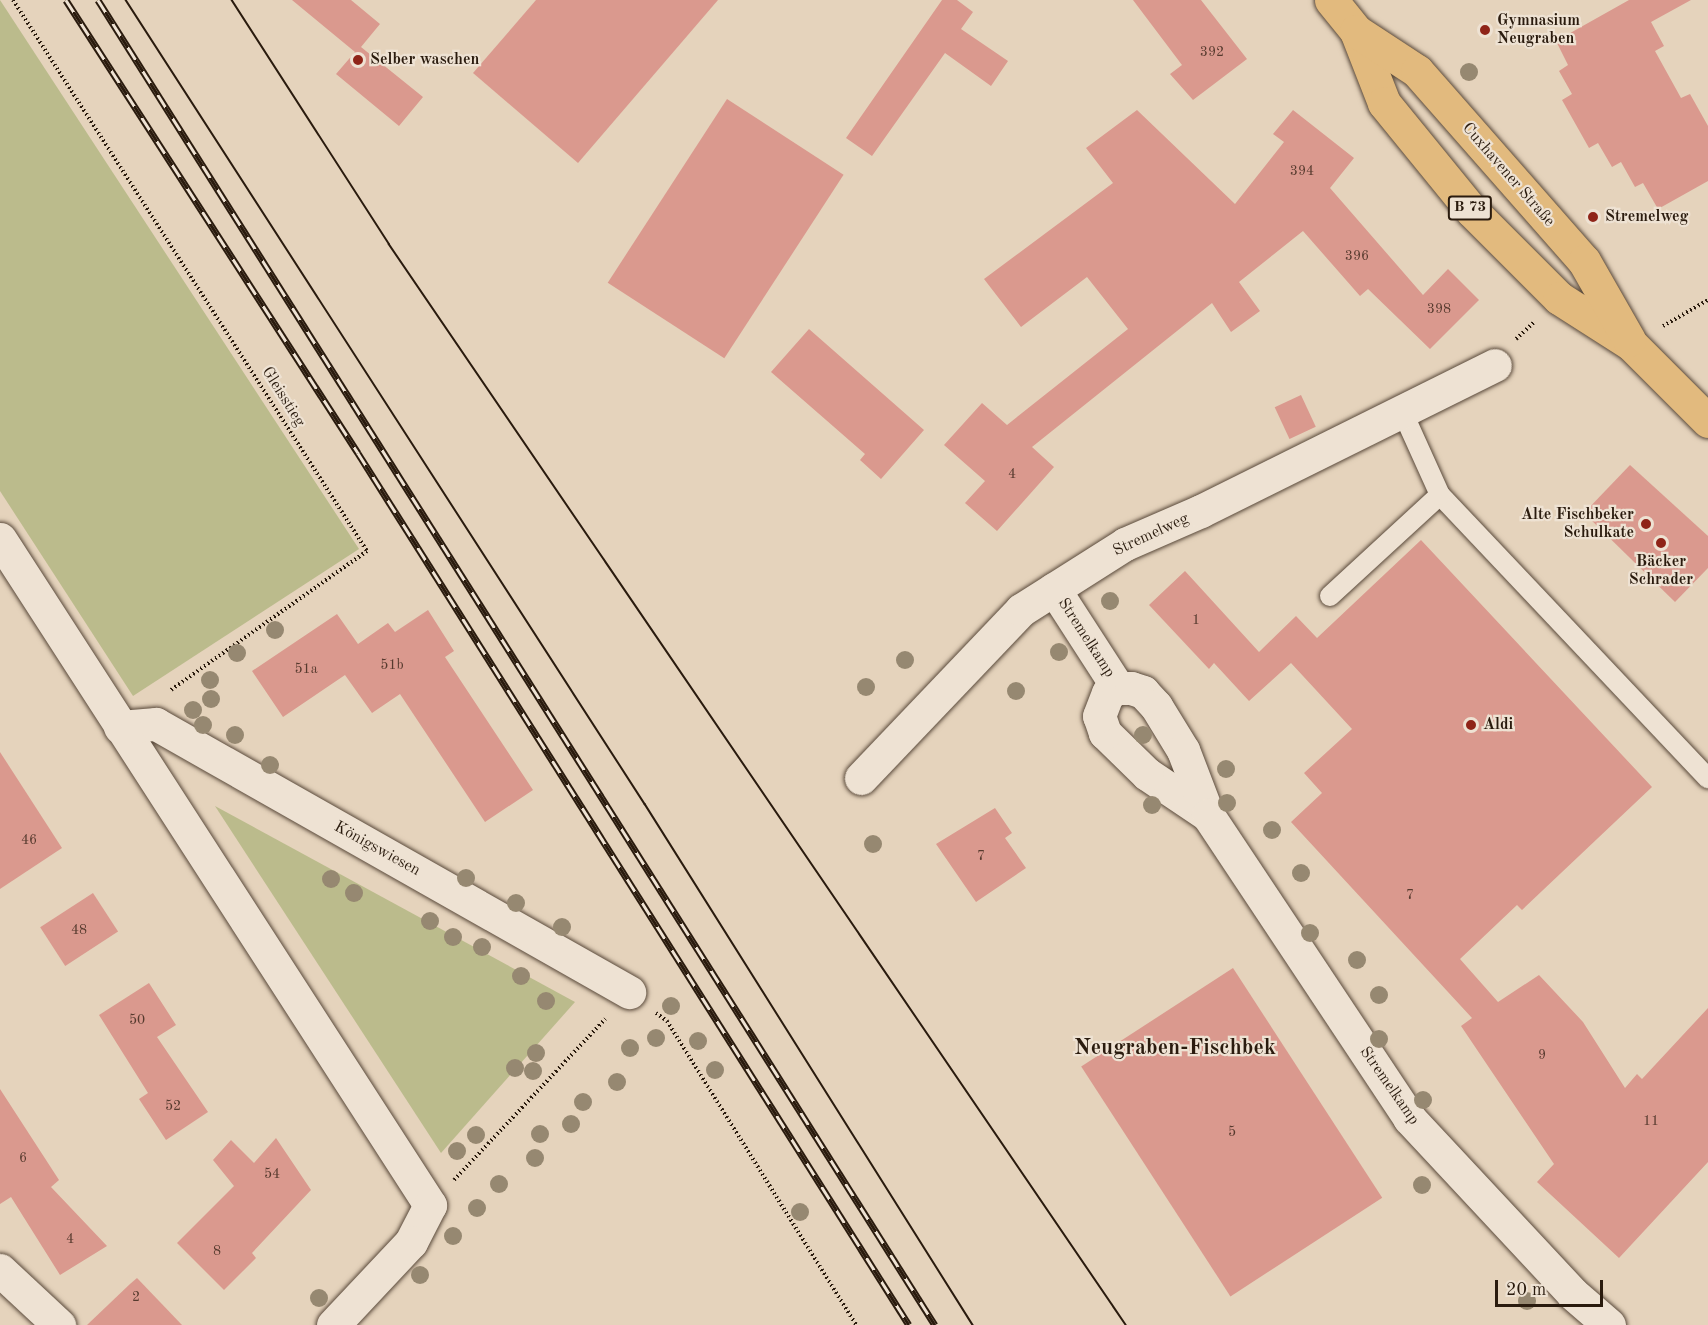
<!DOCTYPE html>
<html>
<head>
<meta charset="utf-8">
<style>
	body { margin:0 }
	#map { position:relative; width:1708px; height:1325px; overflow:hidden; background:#e5d3bc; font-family:"Old Standard TT",serif }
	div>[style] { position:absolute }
	.green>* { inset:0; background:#bbbb8c }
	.building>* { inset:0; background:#da998e; transform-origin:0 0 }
	.path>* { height:4px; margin-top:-2px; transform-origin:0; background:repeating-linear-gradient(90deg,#2a1b0e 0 1.5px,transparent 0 4.5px) }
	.roads { filter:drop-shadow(0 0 2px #59493a) drop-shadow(0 0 2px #59493a) }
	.lane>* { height:20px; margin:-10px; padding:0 10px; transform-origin:10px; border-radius:10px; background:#eee2d3 }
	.street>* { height:33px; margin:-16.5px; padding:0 16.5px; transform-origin:16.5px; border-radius:16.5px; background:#eee2d3 }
	.primary>* { height:33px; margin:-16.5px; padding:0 16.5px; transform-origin:16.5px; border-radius:16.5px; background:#e2ba7e }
	.tram>* { height:1.5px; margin:-0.75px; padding:0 0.75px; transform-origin:0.75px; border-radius:0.75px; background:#2a1b0e }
	.rail>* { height:7px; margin-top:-3.5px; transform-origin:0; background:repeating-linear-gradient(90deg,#eee2d3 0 14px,#2a1b0e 0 28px); box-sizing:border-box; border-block:2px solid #2a1b0e }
	.trees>* { width:18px; height:18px; margin:-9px; border-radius:50%; background:#968871 }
	.dots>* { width:16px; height:16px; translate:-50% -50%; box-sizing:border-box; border:3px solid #eee2d3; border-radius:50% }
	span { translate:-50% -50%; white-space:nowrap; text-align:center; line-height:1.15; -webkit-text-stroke:4.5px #eee2d3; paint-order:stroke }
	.number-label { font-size:14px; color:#563a2e }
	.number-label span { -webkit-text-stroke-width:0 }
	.shield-label span { padding:2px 4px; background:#eee2d3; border:2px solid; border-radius:4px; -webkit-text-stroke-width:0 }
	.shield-label { font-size:15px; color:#2a1b0e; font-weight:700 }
	.poi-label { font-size:16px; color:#2a1b0e; font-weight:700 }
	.left { translate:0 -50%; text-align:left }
	.right { translate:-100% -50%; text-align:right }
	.street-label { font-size:16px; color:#2a1b0e }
	.district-label { font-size:22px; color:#2a1b0e; font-weight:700 }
	.scale { position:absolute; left:1495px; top:1280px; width:108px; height:27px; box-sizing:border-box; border:3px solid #2a1b0e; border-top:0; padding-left:8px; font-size:18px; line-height:21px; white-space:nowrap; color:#2a1b0e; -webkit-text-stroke:4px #eee2d3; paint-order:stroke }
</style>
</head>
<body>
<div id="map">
	<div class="green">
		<div style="clip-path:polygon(0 0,359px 549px,133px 696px,0 491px)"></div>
		<div style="clip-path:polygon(215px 806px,575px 1002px,441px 1153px)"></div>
	</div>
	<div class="building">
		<div style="clip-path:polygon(292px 0,351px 0,380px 24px,361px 47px,423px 97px,399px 126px,336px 74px,355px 52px)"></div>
		<div style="clip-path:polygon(536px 0,718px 0,578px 163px,473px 73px)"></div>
		<div style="clip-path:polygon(942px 0,957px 0,973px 12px,961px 29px,1008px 61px,991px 86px,945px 53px,872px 156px,846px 138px)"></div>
		<div style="clip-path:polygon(1133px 0,1201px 0,1247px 59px,1193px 100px,1170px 74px,1182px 65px)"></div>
		<div style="clip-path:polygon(1629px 0,1691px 0,1651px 22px,1664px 46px,1655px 51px,1681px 98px,1690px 94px,1708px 126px,1708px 181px,1658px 209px,1643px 183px,1635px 187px,1621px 162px,1612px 167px,1598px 143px,1589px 148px,1562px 100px,1572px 94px,1559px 71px,1568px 65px,1556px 41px)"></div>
		<div style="left:727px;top:99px;width:139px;height:219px;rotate:33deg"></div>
		<div style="clip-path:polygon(1137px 110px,1235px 204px,1284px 142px,1273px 134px,1293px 110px,1354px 158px,1330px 188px,1423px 295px,1448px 269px,1479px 300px,1430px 349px,1368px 289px,1360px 296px,1303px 231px,1239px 282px,1260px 311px,1231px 332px,1212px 303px,1032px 447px,1054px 467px,997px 531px,965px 503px,985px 481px,944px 445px,982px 403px,1007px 425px,1128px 329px,1087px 277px,1021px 327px,984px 279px,1113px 183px,1086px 148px)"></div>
		<div style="clip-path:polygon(809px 329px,924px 430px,881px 479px,860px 460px,865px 454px,771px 372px)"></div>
		<div style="left:1301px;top:395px;width:35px;height:29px;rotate:65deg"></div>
		<div style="clip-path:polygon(1630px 465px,1708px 536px,1708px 568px,1675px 602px,1584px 513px)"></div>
		<div style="clip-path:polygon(1421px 540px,1652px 787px,1522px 910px,1517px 905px,1460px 959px,1498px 1002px,1539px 975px,1583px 1022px,1625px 1088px,1637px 1074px,1642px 1079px,1708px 1008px,1708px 1162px,1619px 1258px,1537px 1182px,1554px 1164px,1461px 1026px,1472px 1018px,1291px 822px,1322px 793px,1304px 773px,1352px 729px,1291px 663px,1249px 701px,1214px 663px,1209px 669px,1149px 605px,1185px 571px,1259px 652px,1296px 616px,1317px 638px)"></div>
		<div style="clip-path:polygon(428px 610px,454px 651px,445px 657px,533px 790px,485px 822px,400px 694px,372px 713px,345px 675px,283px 717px,252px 671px,337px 614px,358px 644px,388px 623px,395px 632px)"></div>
		<div style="clip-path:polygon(0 752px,62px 848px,0 889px)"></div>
		<div style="clip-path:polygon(995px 808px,1012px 833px,1005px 838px,1026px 868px,976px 902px,936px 844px)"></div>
		<div style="left:93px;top:893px;width:46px;height:63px;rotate:57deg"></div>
		<div style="left:1233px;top:968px;width:274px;height:181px;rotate:57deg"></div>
		<div style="clip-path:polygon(149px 983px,176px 1025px,157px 1037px,208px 1112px,166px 1140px,139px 1099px,148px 1093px,99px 1015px)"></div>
		<div style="clip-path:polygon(0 1089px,59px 1180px,51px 1187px,107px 1246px,60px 1275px,11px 1197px,0 1204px)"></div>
		<div style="clip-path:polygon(276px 1138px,311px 1190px,252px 1253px,256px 1258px,224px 1290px,177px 1243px,234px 1186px,213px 1160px,231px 1140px,254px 1163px)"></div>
		<div style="clip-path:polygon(137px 1278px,182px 1325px,87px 1325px,130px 1284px)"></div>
	</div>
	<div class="path">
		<div style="left:13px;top:0;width:655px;rotate:57.28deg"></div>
		<div style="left:367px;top:551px;width:242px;rotate:144.7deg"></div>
		<div style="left:1663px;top:326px;width:52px;rotate:-30deg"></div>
		<div style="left:1516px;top:339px;width:26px;rotate:-43deg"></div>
		<div style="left:656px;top:1013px;width:14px;rotate:36deg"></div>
		<div style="left:667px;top:1021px;width:358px;rotate:58.1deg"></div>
		<div style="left:454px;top:1180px;width:221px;rotate:-46.8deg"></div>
	</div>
	<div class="roads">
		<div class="lane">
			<div style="left:1440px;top:495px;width:390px;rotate:46.6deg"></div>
			<div style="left:1330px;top:596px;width:149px;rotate:-42.6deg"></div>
			<div style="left:1440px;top:495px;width:92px;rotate:-114.3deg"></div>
		</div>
		<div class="street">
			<div style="left:0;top:539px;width:793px;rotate:57.15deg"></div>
			<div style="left:430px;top:1205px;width:42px;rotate:117.2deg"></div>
			<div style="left:411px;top:1242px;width:114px;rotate:133.2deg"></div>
			<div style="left:1054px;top:589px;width:118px;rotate:57.1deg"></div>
			<div style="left:120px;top:727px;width:36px;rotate:-5deg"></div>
			<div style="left:156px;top:724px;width:544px;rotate:29.54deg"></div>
			<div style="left:861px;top:778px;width:232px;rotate:-46.4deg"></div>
			<div style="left:1021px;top:610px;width:123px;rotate:-32.4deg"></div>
			<div style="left:1125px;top:544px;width:83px;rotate:-23.5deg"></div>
			<div style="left:1201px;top:511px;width:328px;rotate:-26.4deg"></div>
			<div style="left:1208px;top:815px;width:73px;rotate:-146.1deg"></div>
			<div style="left:1147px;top:774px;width:59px;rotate:-135.7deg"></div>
			<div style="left:1105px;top:733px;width:18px;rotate:-109deg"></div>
			<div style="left:1099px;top:716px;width:25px;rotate:-69deg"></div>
			<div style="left:1108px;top:693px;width:11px;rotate:-27deg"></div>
			<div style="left:1118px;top:688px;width:13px"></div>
			<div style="left:1131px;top:688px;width:13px;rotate:18deg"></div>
			<div style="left:1143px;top:692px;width:19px;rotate:47deg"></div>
			<div style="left:1156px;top:706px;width:52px;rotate:58.5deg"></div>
			<div style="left:1183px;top:750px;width:70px;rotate:69deg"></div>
			<div style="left:1208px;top:815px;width:364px;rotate:56.4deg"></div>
			<div style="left:1409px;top:1118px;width:239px;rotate:47deg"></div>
			<div style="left:1572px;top:1293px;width:49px;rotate:40.9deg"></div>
			<div style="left:0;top:1270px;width:81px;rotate:43deg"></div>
		</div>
		<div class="primary">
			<div style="left:1331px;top:0;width:40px;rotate:51deg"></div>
			<div style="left:1356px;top:31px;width:77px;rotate:68.7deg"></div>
			<div style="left:1384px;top:103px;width:139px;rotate:50.8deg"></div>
			<div style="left:1472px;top:211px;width:123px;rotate:45deg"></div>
			<div style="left:1559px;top:298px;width:85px;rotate:32.6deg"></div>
			<div style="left:1631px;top:344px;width:109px;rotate:45deg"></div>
			<div style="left:1356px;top:31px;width:73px;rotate:33.3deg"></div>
			<div style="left:1417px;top:71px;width:253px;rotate:48.7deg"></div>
			<div style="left:1584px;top:261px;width:91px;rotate:60.3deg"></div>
		</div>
	</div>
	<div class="tram">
		<div style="left:126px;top:0;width:957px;rotate:57.16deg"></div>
		<div style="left:645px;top:804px;width:616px;rotate:57.81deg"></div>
		<div style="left:232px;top:0;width:290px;rotate:57.2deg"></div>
		<div style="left:389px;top:244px;width:1308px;rotate:55.71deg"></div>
	</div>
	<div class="rail">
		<div style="left:66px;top:0;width:539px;rotate:57.19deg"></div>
		<div style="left:358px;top:453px;width:1031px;rotate:57.71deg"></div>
		<div style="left:98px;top:0;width:1567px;rotate:57.72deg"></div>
	</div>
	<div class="trees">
		<div style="left:1469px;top:72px"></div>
		<div style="left:1110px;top:601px"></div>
		<div style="left:275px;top:630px"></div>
		<div style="left:1059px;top:652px"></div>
		<div style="left:237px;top:653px"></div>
		<div style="left:905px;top:660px"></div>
		<div style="left:210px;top:680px"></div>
		<div style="left:866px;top:687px"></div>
		<div style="left:1016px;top:691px"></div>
		<div style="left:211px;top:699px"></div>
		<div style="left:193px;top:710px"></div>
		<div style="left:203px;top:725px"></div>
		<div style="left:235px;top:735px"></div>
		<div style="left:1143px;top:735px"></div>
		<div style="left:270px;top:765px"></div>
		<div style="left:1226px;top:769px"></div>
		<div style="left:1227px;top:803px"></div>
		<div style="left:1152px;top:805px"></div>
		<div style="left:1272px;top:830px"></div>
		<div style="left:873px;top:844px"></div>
		<div style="left:1301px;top:873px"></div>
		<div style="left:466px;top:878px"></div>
		<div style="left:331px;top:879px"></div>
		<div style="left:354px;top:893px"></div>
		<div style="left:516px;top:903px"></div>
		<div style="left:430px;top:921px"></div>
		<div style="left:562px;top:927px"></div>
		<div style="left:1310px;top:933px"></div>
		<div style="left:453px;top:937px"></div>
		<div style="left:482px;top:947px"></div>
		<div style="left:1357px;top:960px"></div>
		<div style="left:521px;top:976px"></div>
		<div style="left:1379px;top:995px"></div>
		<div style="left:546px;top:1001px"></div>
		<div style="left:671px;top:1006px"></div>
		<div style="left:656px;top:1038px"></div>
		<div style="left:1379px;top:1039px"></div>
		<div style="left:698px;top:1041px"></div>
		<div style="left:630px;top:1048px"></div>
		<div style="left:536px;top:1053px"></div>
		<div style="left:515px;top:1068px"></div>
		<div style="left:715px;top:1070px"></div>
		<div style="left:533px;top:1071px"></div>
		<div style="left:617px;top:1082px"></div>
		<div style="left:1423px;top:1100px"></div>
		<div style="left:583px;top:1102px"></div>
		<div style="left:571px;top:1124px"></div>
		<div style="left:540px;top:1134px"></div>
		<div style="left:476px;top:1135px"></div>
		<div style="left:457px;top:1151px"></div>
		<div style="left:535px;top:1158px"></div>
		<div style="left:499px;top:1184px"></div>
		<div style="left:1422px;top:1185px"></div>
		<div style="left:477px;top:1208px"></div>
		<div style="left:800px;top:1212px"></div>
		<div style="left:453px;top:1236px"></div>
		<div style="left:420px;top:1275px"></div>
		<div style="left:319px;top:1298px"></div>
		<div style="left:1527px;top:1301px"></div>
	</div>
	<div class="dots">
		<div style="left:1485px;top:30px;background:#8f2418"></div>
		<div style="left:358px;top:60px;background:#8f2418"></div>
		<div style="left:1593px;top:217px;background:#8f2418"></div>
		<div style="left:1646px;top:524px;background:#8f2418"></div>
		<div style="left:1661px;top:543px;background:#8f2418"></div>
		<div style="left:1471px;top:725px;background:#8f2418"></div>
	</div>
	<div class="number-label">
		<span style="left:1212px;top:52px">392</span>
		<span style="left:1302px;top:171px">394</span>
		<span style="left:1357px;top:256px">396</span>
		<span style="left:1439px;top:309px">398</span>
		<span style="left:1012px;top:474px">4</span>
		<span style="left:1196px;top:620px">1</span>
		<span style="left:392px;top:665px">51b</span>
		<span style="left:306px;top:669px">51a</span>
		<span style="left:29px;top:840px">46</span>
		<span style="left:981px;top:856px">7</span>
		<span style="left:1410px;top:895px">7</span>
		<span style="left:79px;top:930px">48</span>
		<span style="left:137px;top:1020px">50</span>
		<span style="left:1542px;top:1055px">9</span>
		<span style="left:173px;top:1106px">52</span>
		<span style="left:1651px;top:1121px">11</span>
		<span style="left:1232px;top:1132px">5</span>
		<span style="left:23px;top:1158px">6</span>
		<span style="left:272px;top:1174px">54</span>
		<span style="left:70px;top:1239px">4</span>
		<span style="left:217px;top:1251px">8</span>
		<span style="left:136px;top:1297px">2</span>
	</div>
	<div class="shield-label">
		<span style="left:1470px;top:208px">B 73</span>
	</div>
	<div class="poi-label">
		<span class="left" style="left:1497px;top:30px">Gymnasium<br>Neugraben</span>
		<span class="left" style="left:370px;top:60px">Selber waschen</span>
		<span class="left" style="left:1605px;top:217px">Stremelweg</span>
		<span class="right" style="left:1634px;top:524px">Alte Fischbeker<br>Schulkate</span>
		<span style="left:1661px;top:571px">Bäcker<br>Schrader</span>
		<span class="left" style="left:1483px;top:725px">Aldi</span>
	</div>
	<div class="street-label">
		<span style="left:1508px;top:175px;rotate:49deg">Cuxhavener Straße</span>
		<span style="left:283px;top:397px;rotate:58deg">Gleisstieg</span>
		<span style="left:1151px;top:535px;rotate:-25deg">Stremelweg</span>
		<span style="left:1086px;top:638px;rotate:57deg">Stremelkamp</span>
		<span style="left:377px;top:849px;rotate:29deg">Königswiesen</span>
		<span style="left:1389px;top:1086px;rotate:55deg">Stremelkamp</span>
	</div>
	<div class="district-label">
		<span style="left:1175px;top:1049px">Neugraben-Fischbek</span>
	</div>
	<div class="scale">20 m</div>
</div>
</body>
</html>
